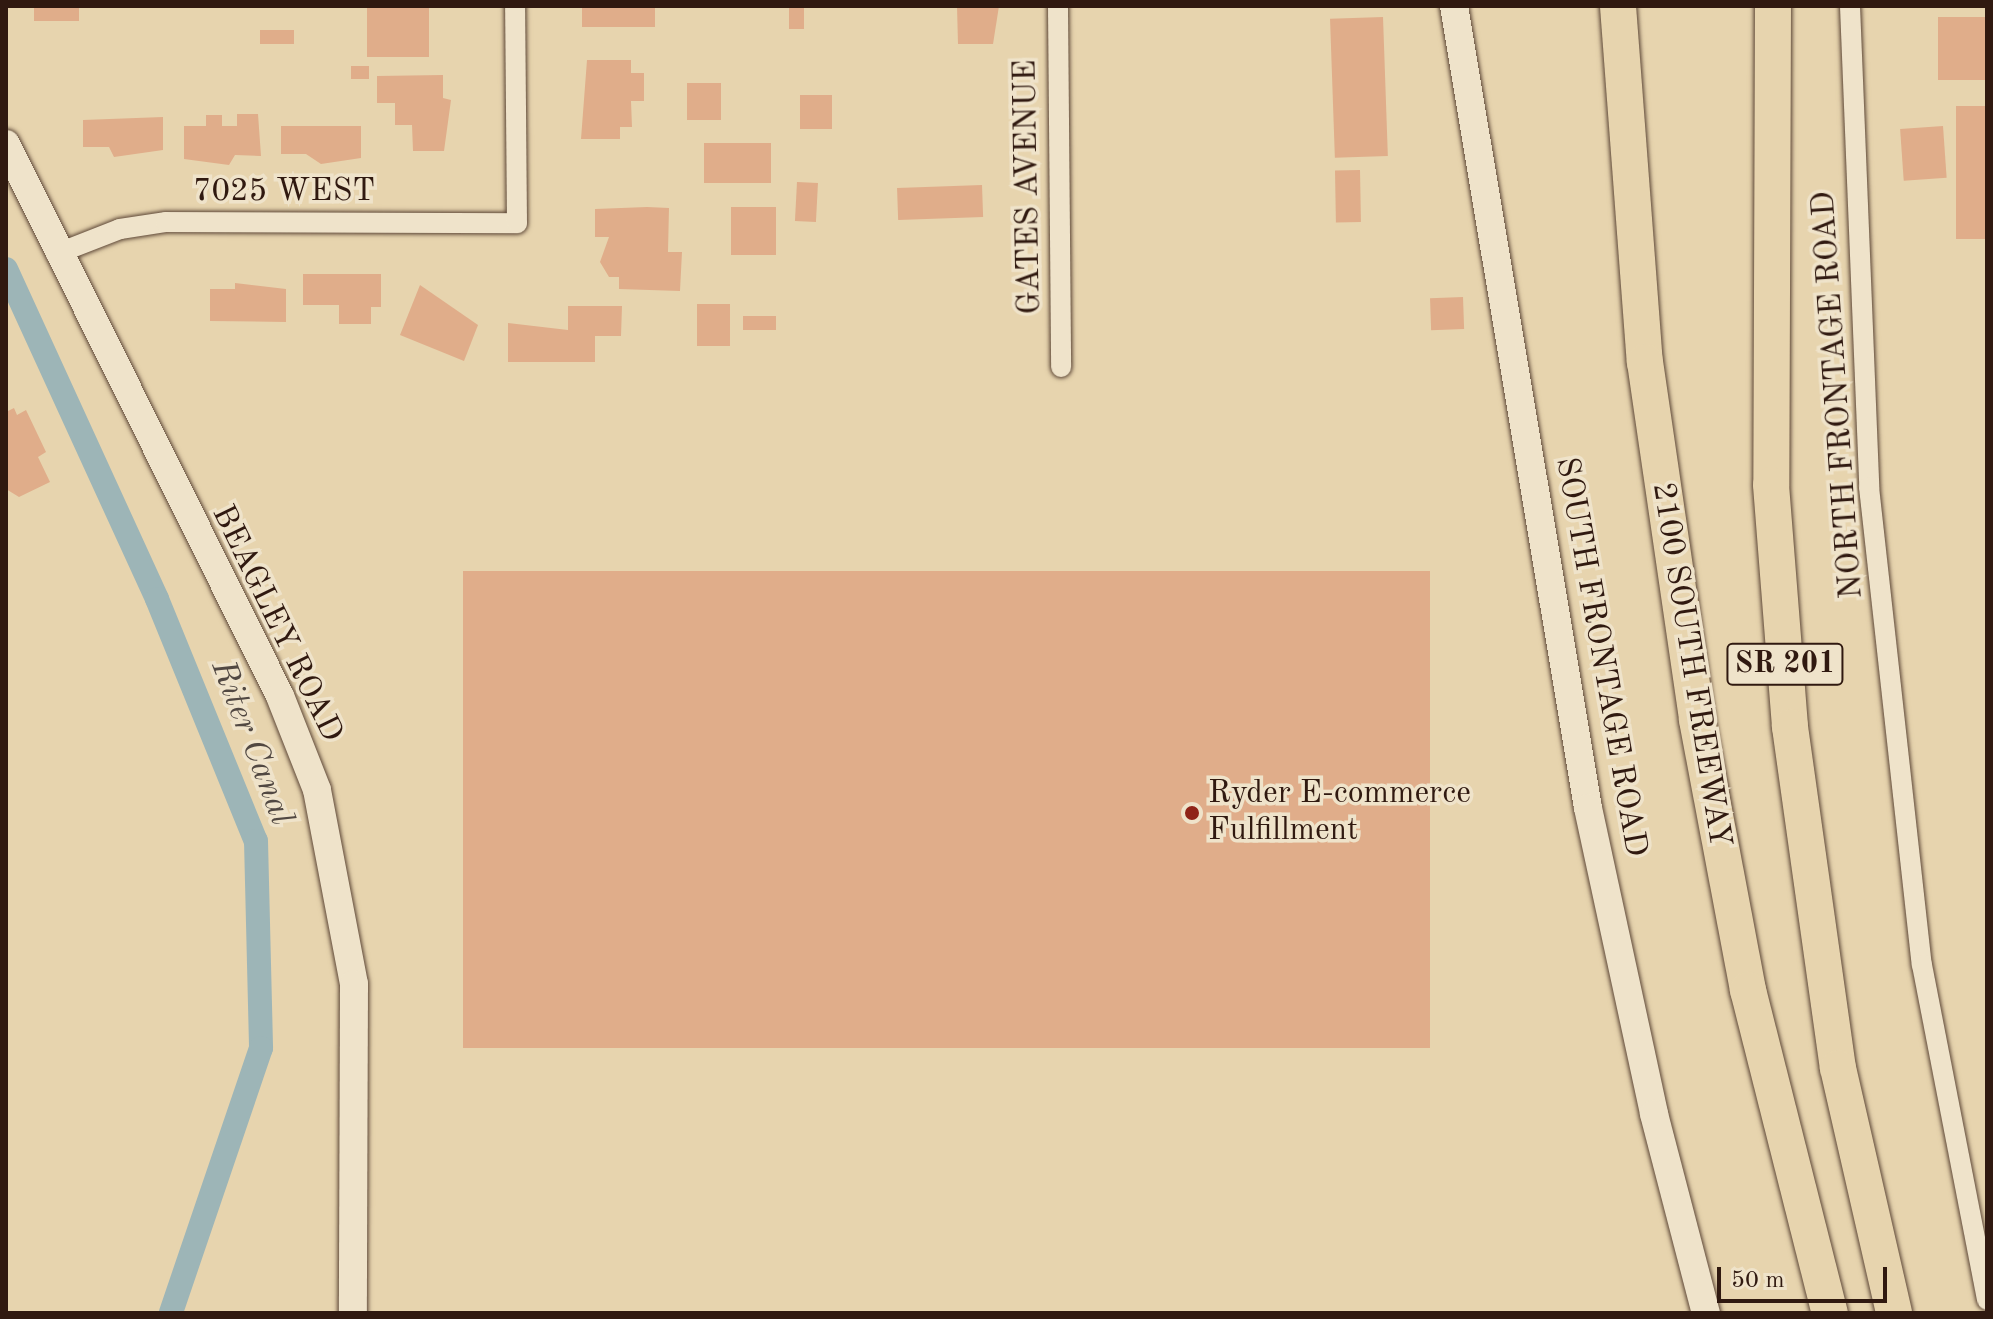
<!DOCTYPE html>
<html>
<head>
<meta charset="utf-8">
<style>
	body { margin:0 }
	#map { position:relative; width:1993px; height:1319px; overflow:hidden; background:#e7d4ae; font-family:"Old Standard TT",serif }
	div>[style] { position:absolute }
	.canal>* { height:24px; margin:-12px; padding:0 12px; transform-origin:12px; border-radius:12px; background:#9db5b7 }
	.building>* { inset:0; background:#e0ad8a; transform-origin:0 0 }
	.roads { filter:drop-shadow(0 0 2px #5e4838) drop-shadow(0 0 2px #5e4838) }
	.street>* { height:20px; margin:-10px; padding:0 10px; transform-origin:10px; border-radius:10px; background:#efe3ca }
	.secondary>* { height:28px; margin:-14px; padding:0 14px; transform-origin:14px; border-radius:14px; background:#efe3ca }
	.highway>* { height:36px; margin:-18px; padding:0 18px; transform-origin:18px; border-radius:18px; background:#e7d4ae }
	.dots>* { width:22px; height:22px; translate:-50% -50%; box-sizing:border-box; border:4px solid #efe3ca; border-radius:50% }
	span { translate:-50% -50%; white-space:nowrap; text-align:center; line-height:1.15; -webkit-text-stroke:7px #efe3ca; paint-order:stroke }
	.shield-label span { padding:2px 6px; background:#efe3ca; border:2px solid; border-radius:6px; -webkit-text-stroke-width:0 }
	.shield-label { font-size:30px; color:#301910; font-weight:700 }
	.street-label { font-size:32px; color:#301910 }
	.poi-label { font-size:32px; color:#301910 }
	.left { translate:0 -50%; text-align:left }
	.water-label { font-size:34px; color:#514842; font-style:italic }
	.frame { position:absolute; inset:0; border:8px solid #301910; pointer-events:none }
	.scale { position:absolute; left:1717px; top:1267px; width:170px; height:36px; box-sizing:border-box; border:4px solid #301910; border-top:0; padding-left:10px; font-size:24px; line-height:28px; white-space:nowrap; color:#301910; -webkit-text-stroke:6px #efe3ca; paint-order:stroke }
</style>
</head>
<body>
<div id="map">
	<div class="canal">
		<div style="left:6px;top:269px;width:363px;rotate:65.4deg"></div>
		<div style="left:157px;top:599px;width:261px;rotate:67.8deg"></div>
		<div style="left:256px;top:841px;width:207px;rotate:88.6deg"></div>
		<div style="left:261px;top:1048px;width:280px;rotate:108.8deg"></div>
	</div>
	<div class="building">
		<div style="left:34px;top:6px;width:45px;height:15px"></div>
		<div style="left:367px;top:6px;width:62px;height:51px"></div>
		<div style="left:582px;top:6px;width:73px;height:21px"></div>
		<div style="left:789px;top:6px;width:15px;height:23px"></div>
		<div style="clip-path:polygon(957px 6px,999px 6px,993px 44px,958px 44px)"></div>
		<div style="left:1383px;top:17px;width:139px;height:53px;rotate:88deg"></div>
		<div style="left:1938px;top:17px;width:49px;height:63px"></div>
		<div style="left:260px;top:30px;width:34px;height:14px"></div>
		<div style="clip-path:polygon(587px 60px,631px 60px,631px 73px,644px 73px,644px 101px,631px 101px,632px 127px,620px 127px,620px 139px,581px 139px)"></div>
		<div style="left:351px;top:66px;width:18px;height:13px"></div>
		<div style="clip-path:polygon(443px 75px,443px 98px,451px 100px,444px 151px,413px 151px,412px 125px,395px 125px,395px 103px,377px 103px,377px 76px)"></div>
		<div style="left:687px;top:83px;width:34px;height:37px"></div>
		<div style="left:800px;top:95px;width:32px;height:34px"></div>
		<div style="left:1956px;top:106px;width:31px;height:133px"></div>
		<div style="clip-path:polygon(237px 114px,258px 114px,261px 156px,235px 155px,229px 165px,184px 159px,184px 126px,206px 126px,206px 115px,222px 115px,222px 126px,237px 126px)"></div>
		<div style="clip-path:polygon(163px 117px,163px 150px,114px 157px,109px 147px,83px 147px,83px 120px)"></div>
		<div style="clip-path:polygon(281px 126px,361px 126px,361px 158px,321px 164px,306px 154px,281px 154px)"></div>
		<div style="left:1943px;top:126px;width:52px;height:43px;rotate:86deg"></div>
		<div style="left:704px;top:143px;width:67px;height:40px"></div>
		<div style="left:1360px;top:170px;width:52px;height:25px;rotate:89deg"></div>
		<div style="left:797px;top:182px;width:21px;height:39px;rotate:3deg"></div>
		<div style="left:982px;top:185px;width:32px;height:85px;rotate:88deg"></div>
		<div style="clip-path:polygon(647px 207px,669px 208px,668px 252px,682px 252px,680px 291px,619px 289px,619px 277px,609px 277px,600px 262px,609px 237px,595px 237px,595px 209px)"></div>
		<div style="left:731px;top:207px;width:45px;height:48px"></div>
		<div style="clip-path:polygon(303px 274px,381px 274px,381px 307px,371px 307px,371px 324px,339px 324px,339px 305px,303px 305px)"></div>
		<div style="clip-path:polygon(235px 283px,286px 289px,286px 322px,210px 321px,210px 289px,235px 289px)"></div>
		<div style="clip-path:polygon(420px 285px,478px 325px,464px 361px,400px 335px)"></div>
		<div style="left:1463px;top:297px;width:32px;height:33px;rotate:88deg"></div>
		<div style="left:697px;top:304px;width:33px;height:42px"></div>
		<div style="clip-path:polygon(568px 306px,622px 306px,621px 336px,595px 336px,595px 362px,508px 362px,508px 323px,568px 330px)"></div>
		<div style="left:776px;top:316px;width:14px;height:33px;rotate:90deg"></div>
		<div style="clip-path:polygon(14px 408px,17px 415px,26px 410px,46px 452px,38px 457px,50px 482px,19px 497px,6px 489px,6px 412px)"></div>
		<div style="left:463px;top:571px;width:967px;height:477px"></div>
	</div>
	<div class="roads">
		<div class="street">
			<div style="left:1058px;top:6px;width:361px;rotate:89.5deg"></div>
			<div style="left:1850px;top:6px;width:481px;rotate:87.7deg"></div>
			<div style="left:1869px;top:487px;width:481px;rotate:83.7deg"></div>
			<div style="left:1922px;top:965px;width:341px;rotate:79deg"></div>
			<div style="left:56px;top:254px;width:69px;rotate:-21.3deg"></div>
			<div style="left:120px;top:229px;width:47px;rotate:-8.7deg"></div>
			<div style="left:166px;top:222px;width:351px;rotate:0.2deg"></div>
			<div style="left:517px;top:223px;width:217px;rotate:-90.5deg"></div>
		</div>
		<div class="secondary">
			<div style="left:1454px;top:6px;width:813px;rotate:80.51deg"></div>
			<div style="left:1588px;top:808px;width:313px;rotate:77.8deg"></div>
			<div style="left:1654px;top:1114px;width:206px;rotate:75.4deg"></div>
			<div style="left:6px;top:144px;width:616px;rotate:63.6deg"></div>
			<div style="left:280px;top:696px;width:101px;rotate:68.5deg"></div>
			<div style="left:317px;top:790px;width:197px;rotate:79.2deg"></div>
			<div style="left:354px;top:984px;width:329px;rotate:90.2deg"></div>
		</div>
		<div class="highway">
			<div style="left:1618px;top:6px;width:357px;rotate:85.7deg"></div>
			<div style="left:1645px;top:362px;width:362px;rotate:81.7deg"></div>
			<div style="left:1697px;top:720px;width:275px;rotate:79.3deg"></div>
			<div style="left:1748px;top:990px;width:333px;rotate:75.8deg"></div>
			<div style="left:1773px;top:6px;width:479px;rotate:90.2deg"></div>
			<div style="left:1771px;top:485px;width:243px;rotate:85.5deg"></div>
			<div style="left:1790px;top:727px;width:344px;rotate:82deg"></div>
			<div style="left:1838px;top:1068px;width:251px;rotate:77.1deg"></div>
		</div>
	</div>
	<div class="dots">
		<div style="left:1192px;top:813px;background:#8f2418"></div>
	</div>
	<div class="shield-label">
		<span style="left:1785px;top:664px">SR 201</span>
	</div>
	<div class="street-label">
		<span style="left:1029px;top:187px;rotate:-91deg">GATES AVENUE</span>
		<span style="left:284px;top:192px">7025 WEST</span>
		<span style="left:1839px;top:395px;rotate:-94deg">NORTH FRONTAGE ROAD</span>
		<span style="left:276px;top:624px;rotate:64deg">BEAGLEY ROAD</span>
		<span style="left:1600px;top:657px;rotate:80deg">SOUTH FRONTAGE ROAD</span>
		<span style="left:1690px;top:665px;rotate:81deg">2100 SOUTH FREEWAY</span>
	</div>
	<div class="poi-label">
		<span class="left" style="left:1208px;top:813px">Ryder E-commerce<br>Fulfillment</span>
	</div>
	<div class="water-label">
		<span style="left:251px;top:743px;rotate:69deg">Riter Canal</span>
	</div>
	<div class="frame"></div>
	<div class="scale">50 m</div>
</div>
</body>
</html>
